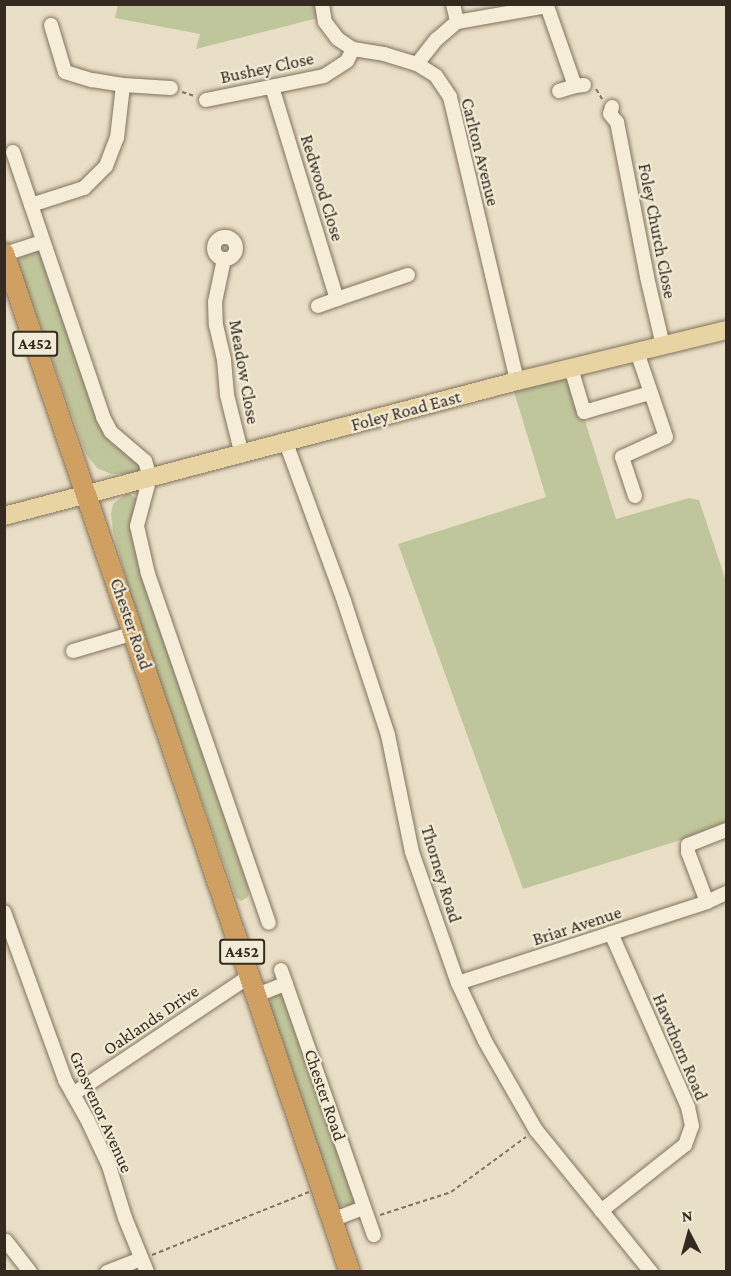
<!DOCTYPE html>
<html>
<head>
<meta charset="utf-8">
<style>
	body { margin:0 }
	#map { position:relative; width:731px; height:1276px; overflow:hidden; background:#e9dfc6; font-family:"Crimson Pro",serif }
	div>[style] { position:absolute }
	.green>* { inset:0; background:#c0c69b }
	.path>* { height:2px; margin-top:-1px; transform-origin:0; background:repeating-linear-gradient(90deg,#82725e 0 4.5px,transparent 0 7.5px) }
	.roads { filter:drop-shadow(0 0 2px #82725e) drop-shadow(0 0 2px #82725e) }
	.minor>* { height:14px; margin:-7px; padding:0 7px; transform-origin:7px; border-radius:7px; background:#f5edd8 }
	.minor>.ring { margin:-7px; padding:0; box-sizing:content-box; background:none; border:14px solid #f5edd8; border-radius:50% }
	.major>* { height:18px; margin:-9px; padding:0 9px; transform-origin:9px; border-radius:9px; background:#e8d4a2 }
	.highway>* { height:20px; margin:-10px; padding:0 10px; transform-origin:10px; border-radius:10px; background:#cfa061 }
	span { translate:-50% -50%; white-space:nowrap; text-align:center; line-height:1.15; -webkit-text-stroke:4.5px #f1ead5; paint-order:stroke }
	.shield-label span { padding:2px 4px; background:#f1ead5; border:2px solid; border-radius:4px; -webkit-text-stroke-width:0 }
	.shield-label { font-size:16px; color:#342a20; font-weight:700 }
	.street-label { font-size:18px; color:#342a20 }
	.frame { position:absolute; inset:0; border:6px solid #342a20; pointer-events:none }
	.north { position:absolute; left:659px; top:1204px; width:60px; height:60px; -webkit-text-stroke:4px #f1ead5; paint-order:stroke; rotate:354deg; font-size:16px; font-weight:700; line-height:24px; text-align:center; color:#342a20 }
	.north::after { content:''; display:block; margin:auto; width:21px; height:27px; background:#342a20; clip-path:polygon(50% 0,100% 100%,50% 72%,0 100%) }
</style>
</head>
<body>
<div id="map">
	<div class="green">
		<div style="clip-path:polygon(118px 4px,319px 5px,322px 17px,196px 49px,200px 34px,115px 18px)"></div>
		<div style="clip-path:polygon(39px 250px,110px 442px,141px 462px,142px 469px,130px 474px,111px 474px,97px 468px,86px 454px,18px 263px,22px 255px)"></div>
		<div style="clip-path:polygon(569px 370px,616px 519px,689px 498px,699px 500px,726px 581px,726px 826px,523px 889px,398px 544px,546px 497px,512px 385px)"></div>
		<div style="clip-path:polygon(128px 493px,137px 499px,131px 529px,249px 890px,248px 897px,241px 901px,236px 897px,133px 605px,113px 531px,111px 514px,113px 504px)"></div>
		<div style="clip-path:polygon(284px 994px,354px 1194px,354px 1205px,339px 1206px,269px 1006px,273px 995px)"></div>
	</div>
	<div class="path">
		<div style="left:596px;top:89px;width:12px;rotate:59deg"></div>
		<div style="left:182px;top:92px;width:13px;rotate:18deg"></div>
		<div style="left:380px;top:1215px;width:75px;rotate:-17.9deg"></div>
		<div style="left:451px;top:1192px;width:93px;rotate:-36.3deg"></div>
		<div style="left:152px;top:1255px;width:169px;rotate:-21.9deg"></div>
	</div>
	<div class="roads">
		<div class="minor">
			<div style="left:322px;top:4px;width:18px;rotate:81deg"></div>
			<div style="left:325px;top:22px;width:21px;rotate:53deg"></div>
			<div style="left:338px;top:39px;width:18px;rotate:34deg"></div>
			<div style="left:353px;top:49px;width:31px;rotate:9deg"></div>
			<div style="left:384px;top:54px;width:34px;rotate:17deg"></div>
			<div style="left:417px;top:64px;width:22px;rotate:32deg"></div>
			<div style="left:436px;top:76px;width:25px;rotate:56deg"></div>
			<div style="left:450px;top:97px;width:292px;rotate:76.7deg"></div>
			<div style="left:453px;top:4px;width:18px;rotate:77deg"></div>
			<div style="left:51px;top:25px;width:49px;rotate:73.4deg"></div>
			<div style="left:65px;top:72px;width:28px;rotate:17deg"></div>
			<div style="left:92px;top:80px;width:31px;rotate:9deg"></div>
			<div style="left:417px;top:64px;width:31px;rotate:-52deg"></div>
			<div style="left:436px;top:40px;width:28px;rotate:-41deg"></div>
			<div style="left:457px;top:22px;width:91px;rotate:-10.1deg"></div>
			<div style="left:547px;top:6px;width:85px;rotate:70.7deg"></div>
			<div style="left:575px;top:86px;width:9px;rotate:-6deg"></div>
			<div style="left:272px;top:87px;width:222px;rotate:73deg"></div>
			<div style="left:337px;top:299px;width:75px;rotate:-18.7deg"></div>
			<div style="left:559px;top:91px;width:17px;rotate:-17deg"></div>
			<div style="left:206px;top:100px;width:120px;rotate:-11.5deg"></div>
			<div style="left:324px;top:76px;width:27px;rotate:-33deg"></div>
			<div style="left:347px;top:61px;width:13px;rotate:-63deg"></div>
			<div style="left:612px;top:107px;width:7px;rotate:106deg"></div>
			<div style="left:610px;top:114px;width:11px;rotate:49deg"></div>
			<div style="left:617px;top:122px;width:158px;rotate:79deg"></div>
			<div style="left:647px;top:277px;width:71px;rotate:76.9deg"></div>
			<div style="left:13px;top:152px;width:280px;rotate:71.2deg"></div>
			<div style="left:103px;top:417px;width:17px;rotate:62deg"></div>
			<div style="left:111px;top:432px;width:45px;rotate:40.5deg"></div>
			<div style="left:145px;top:461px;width:17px;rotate:73deg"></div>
			<div style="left:150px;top:477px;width:51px;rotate:104.9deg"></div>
			<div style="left:137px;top:526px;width:49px;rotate:77.1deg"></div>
			<div style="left:148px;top:574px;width:369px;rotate:70.9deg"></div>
			<div style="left:31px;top:205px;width:56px;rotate:-17.8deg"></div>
			<div style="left:84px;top:188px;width:31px;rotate:-45deg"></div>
			<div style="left:106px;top:166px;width:30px;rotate:-69deg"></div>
			<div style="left:117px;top:138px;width:53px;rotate:-83.5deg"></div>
			<div style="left:123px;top:85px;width:48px;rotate:3.6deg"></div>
			<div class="ring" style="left:214px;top:237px;width:8px;height:8px"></div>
			<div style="left:5px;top:254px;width:40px;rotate:-18deg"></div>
			<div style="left:224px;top:259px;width:44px;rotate:101.8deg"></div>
			<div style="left:215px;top:302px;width:23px;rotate:88deg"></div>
			<div style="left:216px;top:325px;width:36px;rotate:77deg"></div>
			<div style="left:224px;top:360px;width:35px;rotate:85deg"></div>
			<div style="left:227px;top:395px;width:62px;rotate:76deg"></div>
			<div style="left:318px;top:306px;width:20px;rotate:-20deg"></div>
			<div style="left:571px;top:368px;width:46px;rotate:73.5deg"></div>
			<div style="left:584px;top:412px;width:69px;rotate:-16.1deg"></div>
			<div style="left:286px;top:443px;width:168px;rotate:69.8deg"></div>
			<div style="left:344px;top:601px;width:141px;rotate:71.8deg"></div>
			<div style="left:388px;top:735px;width:119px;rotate:78.4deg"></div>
			<div style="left:412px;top:852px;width:139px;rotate:70.7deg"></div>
			<div style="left:458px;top:983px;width:64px;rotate:65deg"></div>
			<div style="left:485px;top:1041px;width:103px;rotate:60.2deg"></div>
			<div style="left:536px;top:1130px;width:183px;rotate:51deg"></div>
			<div style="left:635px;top:496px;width:41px;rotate:-108.4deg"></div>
			<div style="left:622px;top:457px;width:48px;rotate:-24.4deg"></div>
			<div style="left:666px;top:437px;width:90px;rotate:-108.8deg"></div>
			<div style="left:73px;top:651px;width:64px;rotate:-16.4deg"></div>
			<div style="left:707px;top:902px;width:53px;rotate:-110.8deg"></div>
			<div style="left:688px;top:852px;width:7px;rotate:-90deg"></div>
			<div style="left:688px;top:845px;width:41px;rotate:-21.5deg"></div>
			<div style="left:4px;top:912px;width:179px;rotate:70deg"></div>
			<div style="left:65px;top:1080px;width:45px;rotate:60.6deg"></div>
			<div style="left:87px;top:1119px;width:52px;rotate:64.9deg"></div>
			<div style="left:109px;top:1166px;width:54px;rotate:72.9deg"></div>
			<div style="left:125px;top:1218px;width:58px;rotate:67.8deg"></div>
			<div style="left:281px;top:970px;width:281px;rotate:70.7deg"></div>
			<div style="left:458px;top:983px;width:262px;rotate:-18deg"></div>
			<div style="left:707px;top:902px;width:21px;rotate:-25deg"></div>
			<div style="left:257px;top:995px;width:31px;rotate:-22deg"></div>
			<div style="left:73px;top:1094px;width:213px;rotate:-33.7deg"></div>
			<div style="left:601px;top:1211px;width:107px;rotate:-38.2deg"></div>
			<div style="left:685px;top:1145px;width:20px;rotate:-70deg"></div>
			<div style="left:692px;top:1126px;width:19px;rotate:-102deg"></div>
			<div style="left:688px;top:1107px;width:190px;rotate:-113.9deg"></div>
			<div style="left:332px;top:1220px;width:34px;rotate:-21deg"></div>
			<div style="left:6px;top:1241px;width:39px;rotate:52deg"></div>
			<div style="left:107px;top:1272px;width:36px;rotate:-21deg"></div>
		</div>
		<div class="major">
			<div style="left:4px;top:516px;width:530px;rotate:-14.74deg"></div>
			<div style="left:517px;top:381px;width:215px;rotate:-13.7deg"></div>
		</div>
		<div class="highway">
			<div style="left:4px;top:253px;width:1076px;rotate:71.25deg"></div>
		</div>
	</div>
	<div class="shield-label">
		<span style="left:35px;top:344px">A452</span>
		<span style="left:242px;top:952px">A452</span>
	</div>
	<div class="street-label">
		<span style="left:267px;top:68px;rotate:-12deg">Bushey Close</span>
		<span style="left:480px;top:152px;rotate:76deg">Carlton Avenue</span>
		<span style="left:322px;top:188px;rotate:73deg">Redwood Close</span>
		<span style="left:657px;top:231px;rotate:79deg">Foley Church Close</span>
		<span style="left:244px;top:372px;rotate:80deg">Meadow Close</span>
		<span style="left:406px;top:411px;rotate:-15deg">Foley Road East</span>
		<span style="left:131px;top:624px;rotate:71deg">Chester Road</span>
		<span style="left:441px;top:874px;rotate:73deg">Thorney Road</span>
		<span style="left:577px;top:926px;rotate:-18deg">Briar Avenue</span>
		<span style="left:151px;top:1020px;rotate:-34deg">Oaklands Drive</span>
		<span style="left:680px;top:1047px;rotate:67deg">Hawthorn Road</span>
		<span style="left:325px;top:1095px;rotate:71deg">Chester Road</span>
		<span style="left:101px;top:1112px;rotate:66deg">Grosvenor Avenue</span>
	</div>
	<div class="frame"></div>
	<div class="north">N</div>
</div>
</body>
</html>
